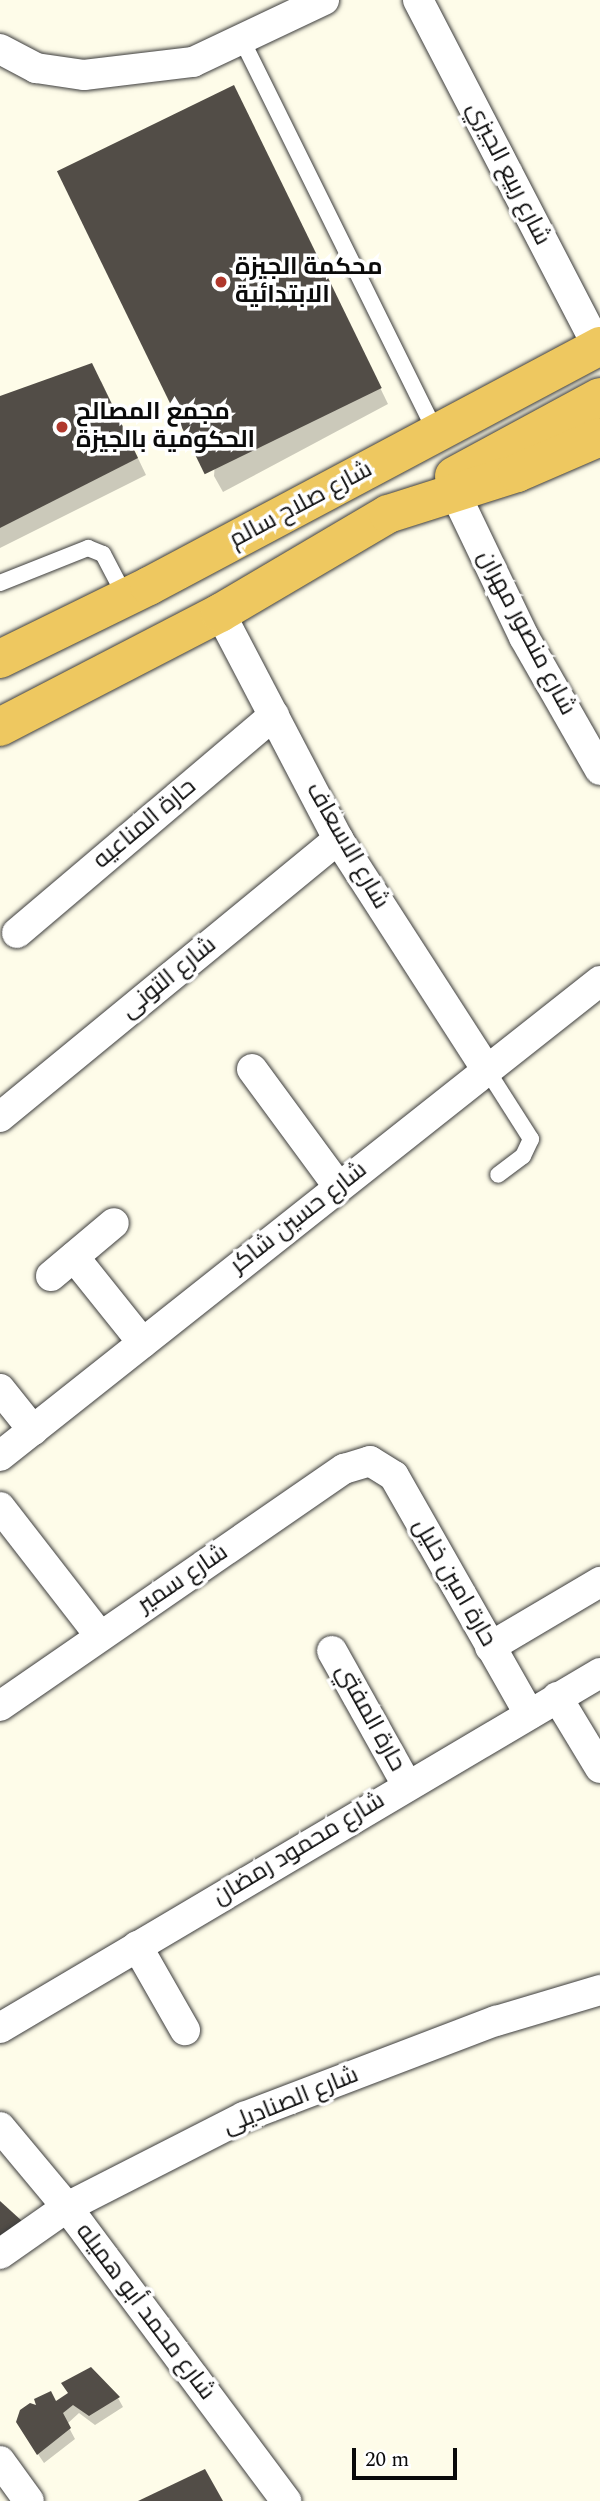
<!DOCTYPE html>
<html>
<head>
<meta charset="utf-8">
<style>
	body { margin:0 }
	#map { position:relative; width:600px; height:2501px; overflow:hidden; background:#fefce9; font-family:Spectral,Cairo,serif }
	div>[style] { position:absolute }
	.shadow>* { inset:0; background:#0003 }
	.building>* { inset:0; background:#524d47; transform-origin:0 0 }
	.roads { filter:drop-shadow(0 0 2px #3d3d3d) drop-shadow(0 0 2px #3d3d3d) }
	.service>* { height:16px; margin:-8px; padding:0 8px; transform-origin:8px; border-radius:8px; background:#fff }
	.minor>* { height:30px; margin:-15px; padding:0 15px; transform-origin:15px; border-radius:15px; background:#fff }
	.trunk>* { height:38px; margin:-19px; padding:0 19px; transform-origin:19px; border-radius:19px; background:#eec860 }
	.dots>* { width:19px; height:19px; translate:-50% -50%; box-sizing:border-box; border:4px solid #fff; border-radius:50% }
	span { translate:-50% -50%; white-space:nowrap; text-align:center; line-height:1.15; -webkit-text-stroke:7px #fff; paint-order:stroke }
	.street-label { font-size:24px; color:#0a0a0a }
	.poi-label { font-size:24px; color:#0a0a0a; font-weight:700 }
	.left { translate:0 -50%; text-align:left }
	.scale { position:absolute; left:352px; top:2448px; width:105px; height:32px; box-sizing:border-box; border:4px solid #0a0a0a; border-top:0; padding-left:9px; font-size:21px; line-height:24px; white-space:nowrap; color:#0a0a0a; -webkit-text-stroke:5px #fff; paint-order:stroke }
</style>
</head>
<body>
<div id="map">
	<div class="shadow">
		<div style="clip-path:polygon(242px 103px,388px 404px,223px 492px,214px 476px)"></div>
		<div style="clip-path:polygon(101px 381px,146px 475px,0 548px,0 398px)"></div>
		<div style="clip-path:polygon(118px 2398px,123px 2407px,95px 2425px,79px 2413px,67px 2424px,75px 2439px,44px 2463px,23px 2432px,38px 2408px)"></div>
	</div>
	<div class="building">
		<div style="left:234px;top:85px;width:337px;height:197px;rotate:64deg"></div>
		<div style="clip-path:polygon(92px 363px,138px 458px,0 528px,0 396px)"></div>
		<div style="clip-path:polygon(0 2201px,22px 2221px,0 2243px)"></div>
		<div style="clip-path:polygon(91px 2367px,120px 2397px,89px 2416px,73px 2405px,63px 2413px,71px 2428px,37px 2455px,16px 2422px,20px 2410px,30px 2403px,36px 2405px,34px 2399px,51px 2391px,56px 2401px,68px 2393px,61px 2383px)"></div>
		<div style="clip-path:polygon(205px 2469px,223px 2501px,138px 2501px)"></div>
	</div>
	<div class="roads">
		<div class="service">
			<div style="left:242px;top:40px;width:438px;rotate:63.7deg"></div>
			<div style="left:0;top:583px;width:95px;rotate:-21.7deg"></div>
			<div style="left:88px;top:548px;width:16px;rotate:22deg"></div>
			<div style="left:103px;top:554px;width:50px;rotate:62.4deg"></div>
			<div style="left:487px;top:1070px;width:82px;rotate:57.5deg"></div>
			<div style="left:531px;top:1139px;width:19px;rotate:115deg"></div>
			<div style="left:523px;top:1156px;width:31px;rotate:143deg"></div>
		</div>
		<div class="minor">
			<div style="left:418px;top:0;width:391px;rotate:62.6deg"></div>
			<div style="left:0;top:49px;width:41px;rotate:27.8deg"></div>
			<div style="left:36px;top:68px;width:49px;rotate:8.3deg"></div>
			<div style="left:84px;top:75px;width:110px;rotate:-6.8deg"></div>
			<div style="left:193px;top:62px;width:145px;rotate:-25.3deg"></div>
			<div style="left:455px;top:493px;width:160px;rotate:64.4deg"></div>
			<div style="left:524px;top:637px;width:153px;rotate:60.3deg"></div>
			<div style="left:220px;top:613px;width:255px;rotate:62.4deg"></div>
			<div style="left:338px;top:839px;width:275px;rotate:57.2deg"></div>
			<div style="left:17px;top:933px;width:337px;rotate:-40.3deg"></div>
			<div style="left:252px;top:1069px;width:145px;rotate:53.7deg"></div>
			<div style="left:0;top:1117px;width:438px;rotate:-39.4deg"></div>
			<div style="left:74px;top:1257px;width:110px;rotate:51.3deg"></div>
			<div style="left:51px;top:1276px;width:82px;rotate:-40.1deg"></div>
			<div style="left:0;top:1389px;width:53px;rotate:51.2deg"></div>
			<div style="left:0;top:1456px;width:765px;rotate:-38.37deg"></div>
			<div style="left:0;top:1507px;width:163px;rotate:52.2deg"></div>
			<div style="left:490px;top:1647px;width:128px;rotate:-30.6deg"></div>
			<div style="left:332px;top:1651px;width:154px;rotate:60.8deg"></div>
			<div style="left:557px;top:1697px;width:83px;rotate:58.8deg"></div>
			<div style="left:0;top:1706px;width:418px;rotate:-34.6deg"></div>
			<div style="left:344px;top:1469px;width:27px;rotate:-17deg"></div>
			<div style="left:370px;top:1461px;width:28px;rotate:32deg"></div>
			<div style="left:394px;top:1476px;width:274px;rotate:60.4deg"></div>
			<div style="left:137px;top:1946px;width:97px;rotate:60.3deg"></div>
			<div style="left:0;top:2028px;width:697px;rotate:-30.61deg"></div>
			<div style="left:0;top:2127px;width:104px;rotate:50.1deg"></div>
			<div style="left:67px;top:2207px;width:367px;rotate:53.3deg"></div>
			<div style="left:0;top:2254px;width:82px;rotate:-35deg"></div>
			<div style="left:67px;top:2207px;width:199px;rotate:-27deg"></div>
			<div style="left:244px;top:2117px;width:270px;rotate:-20.9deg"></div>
			<div style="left:496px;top:2021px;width:109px;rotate:-16.6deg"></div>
			<div style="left:0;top:2461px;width:49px;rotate:54.1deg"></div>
		</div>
		<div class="trunk">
			<div style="left:454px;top:476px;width:166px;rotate:-28.4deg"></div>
			<div style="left:0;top:659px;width:166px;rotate:-26.1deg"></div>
			<div style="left:149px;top:586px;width:511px;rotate:-28.02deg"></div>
			<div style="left:0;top:727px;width:248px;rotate:-27.4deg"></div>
			<div style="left:220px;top:613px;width:195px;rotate:-30.5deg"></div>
			<div style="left:388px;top:514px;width:135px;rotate:-17.6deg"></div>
			<div style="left:517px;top:473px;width:90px;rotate:-23.4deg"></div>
		</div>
	</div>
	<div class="dots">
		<div style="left:221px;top:282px;background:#b0382c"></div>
		<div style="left:62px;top:427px;background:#b0382c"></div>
	</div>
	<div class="street-label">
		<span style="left:508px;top:174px;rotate:63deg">شارع ربيع الجيزي</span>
		<span style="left:301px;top:505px;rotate:-28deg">شارع صلاح سالم</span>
		<span style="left:526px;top:633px;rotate:62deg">شارع منصور مهران</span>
		<span style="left:145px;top:824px;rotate:-40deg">حارة المناعيه</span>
		<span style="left:347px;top:846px;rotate:60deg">شارع الاسعاف</span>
		<span style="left:169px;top:978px;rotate:-39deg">شارع التونى</span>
		<span style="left:299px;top:1218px;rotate:-38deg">شارع حسين شاكر</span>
		<span style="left:183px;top:1579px;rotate:-34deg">شارع سمير</span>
		<span style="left:454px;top:1583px;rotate:60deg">حارة امين خليل</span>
		<span style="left:370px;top:1718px;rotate:61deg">حارة المفتي</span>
		<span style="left:299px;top:1849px;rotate:-31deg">شارع محمود رمضان</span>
		<span style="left:291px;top:2101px;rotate:-22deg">شارع الصناديلى</span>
		<span style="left:145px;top:2312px;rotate:53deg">شارع محمد أبو هميله</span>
	</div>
	<div class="poi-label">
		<span class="left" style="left:235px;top:282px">محكمة الجيزة<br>الابتدائية</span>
		<span class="left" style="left:76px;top:427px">مجمع المصالح<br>الحكومية بالجيزة</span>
	</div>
	<div class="scale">20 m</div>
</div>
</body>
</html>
